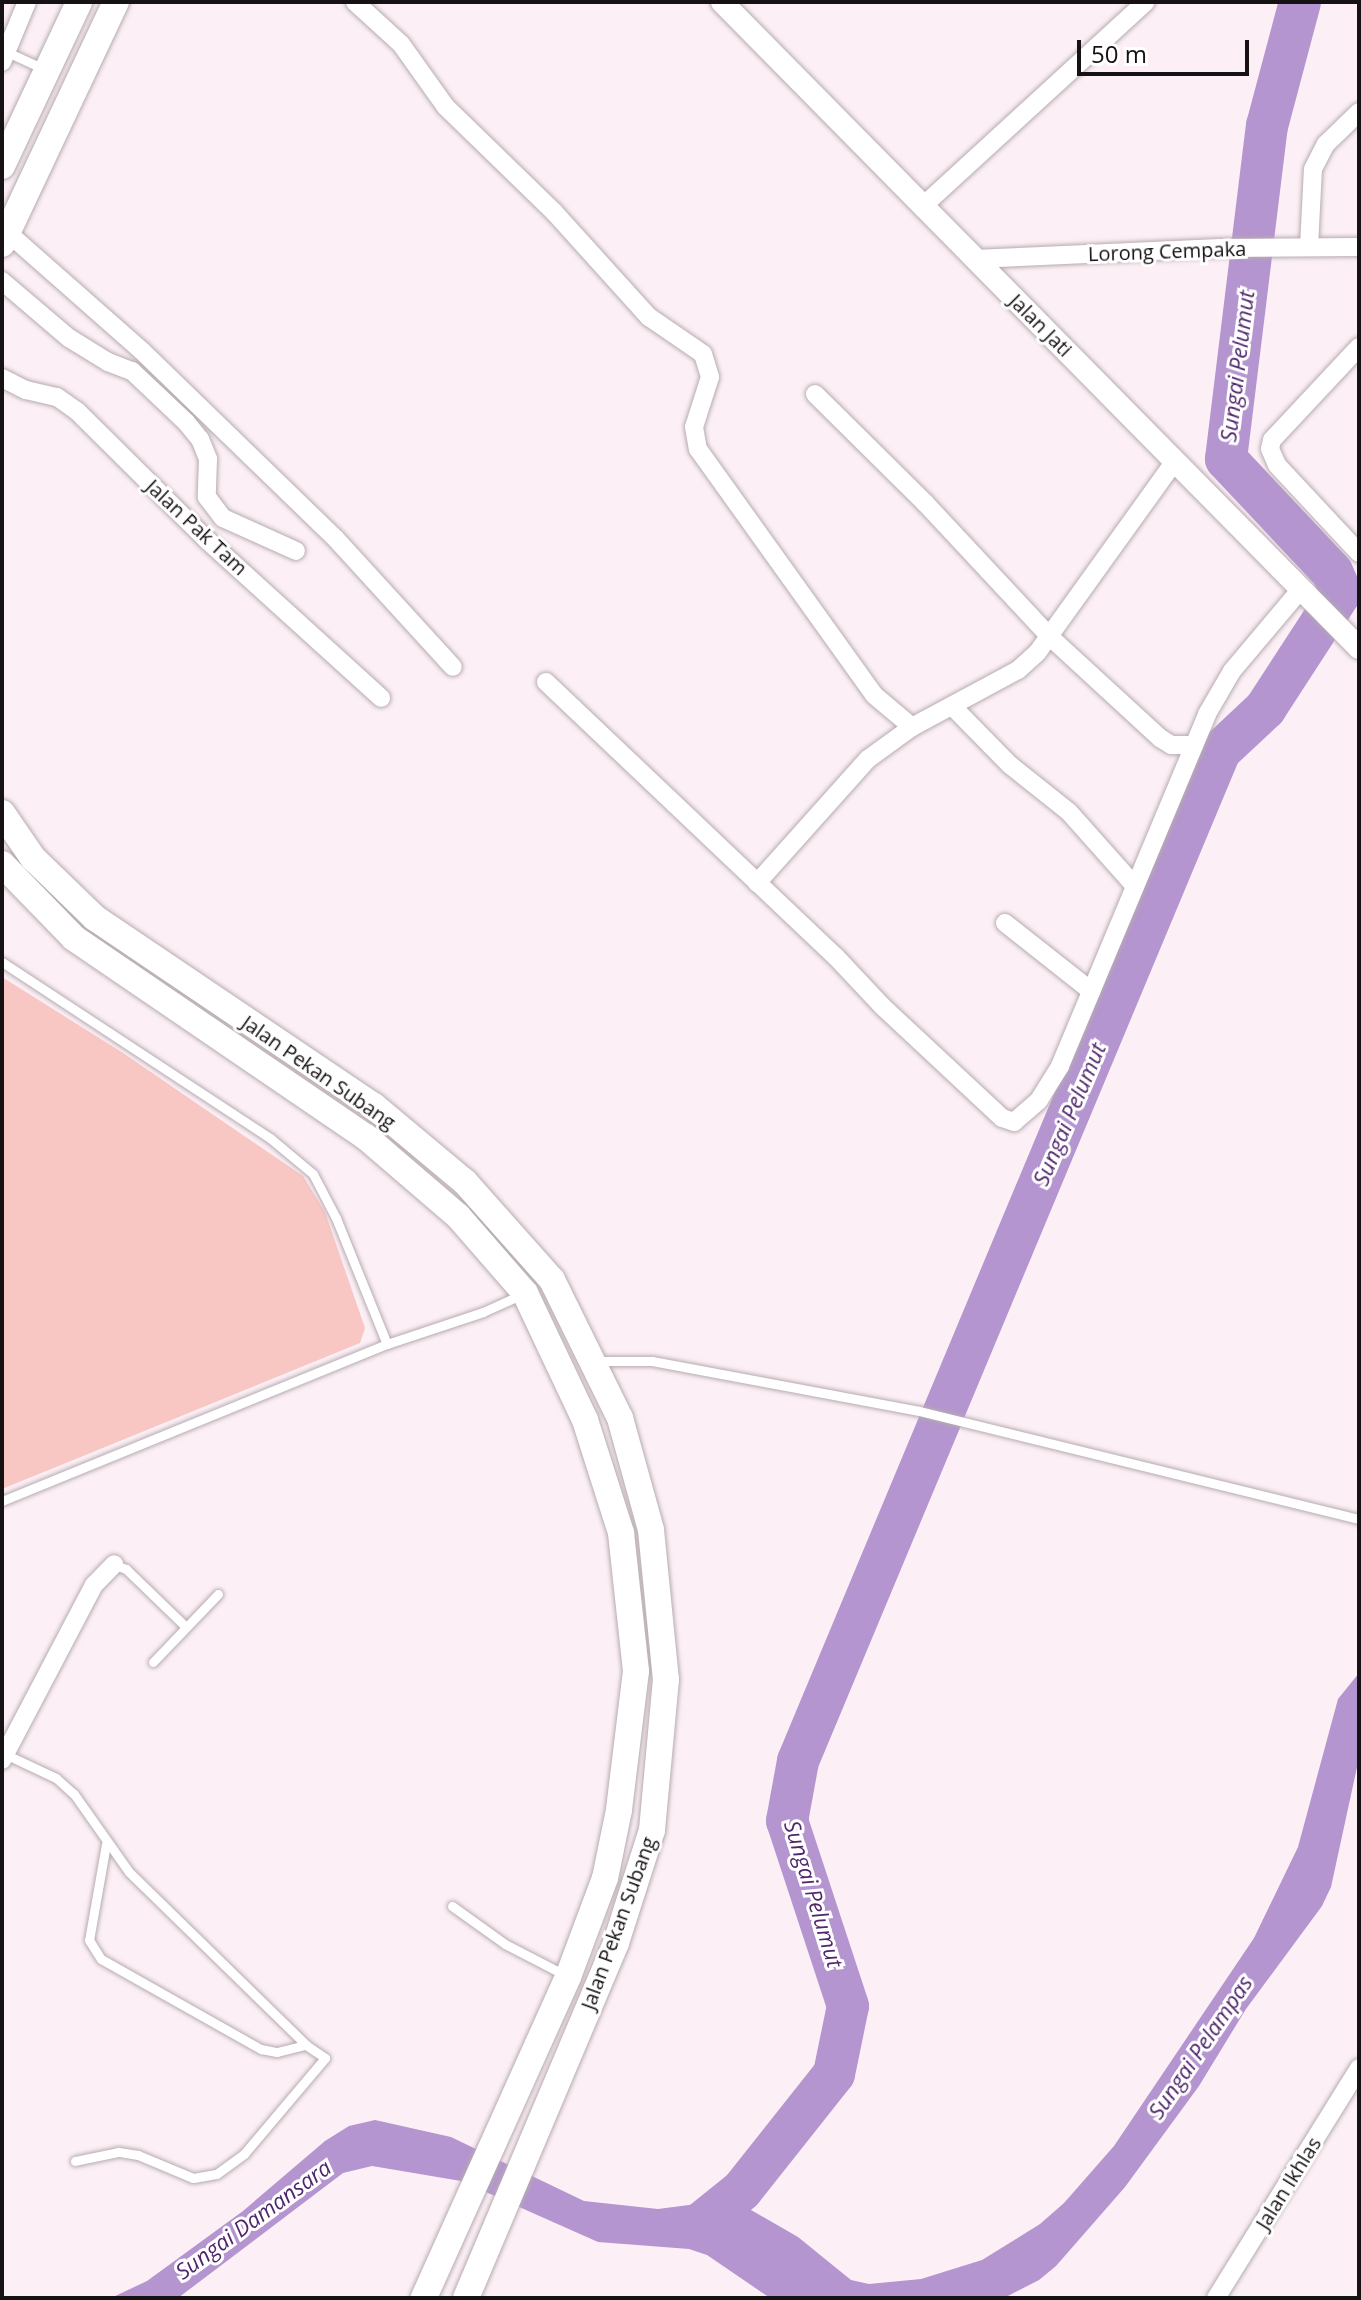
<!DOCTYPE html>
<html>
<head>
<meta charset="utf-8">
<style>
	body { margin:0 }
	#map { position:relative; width:1361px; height:2300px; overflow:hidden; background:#fcf0f6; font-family:"Open Sans",sans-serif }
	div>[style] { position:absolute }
	.green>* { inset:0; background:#f8c6c3 }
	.water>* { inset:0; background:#b495cf }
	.river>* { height:42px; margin:-21px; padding:0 21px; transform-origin:21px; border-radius:21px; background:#b495cf }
	.roads { filter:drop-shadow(0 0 2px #b6abb1) drop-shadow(0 0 2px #b6abb1) }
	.service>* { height:9px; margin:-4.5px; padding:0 4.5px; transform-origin:4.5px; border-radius:4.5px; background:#fff }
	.minor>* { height:18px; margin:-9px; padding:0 9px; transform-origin:9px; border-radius:9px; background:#fff }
	.tertiary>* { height:22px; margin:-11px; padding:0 11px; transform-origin:11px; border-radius:11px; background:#fff }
	.secondary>* { height:26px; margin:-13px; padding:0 13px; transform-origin:13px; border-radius:13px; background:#fff }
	span { translate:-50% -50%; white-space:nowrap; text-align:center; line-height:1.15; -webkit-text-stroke:6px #fff; paint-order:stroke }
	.street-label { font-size:20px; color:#161214 }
	.water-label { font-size:22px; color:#4f266c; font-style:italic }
	.frame { position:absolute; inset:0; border:4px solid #161214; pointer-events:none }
	.scale { position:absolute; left:1077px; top:40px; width:172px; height:36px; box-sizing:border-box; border:4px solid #161214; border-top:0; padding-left:10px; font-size:24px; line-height:28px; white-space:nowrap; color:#161214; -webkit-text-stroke:6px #fff; paint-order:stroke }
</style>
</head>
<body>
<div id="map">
	<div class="green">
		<div style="clip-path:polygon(2px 977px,123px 1053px,303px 1176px,325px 1212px,365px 1328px,360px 1343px,2px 1489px)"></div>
	</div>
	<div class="water">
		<div style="clip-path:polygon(1359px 1673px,1359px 1758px,1331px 1887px,1322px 1906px,1246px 2009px,1199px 2086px,1125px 2187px,1056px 2266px,1039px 2280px,1004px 2298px,770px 2298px,707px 2255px,689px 2249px,598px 2242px,461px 2181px,372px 2166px,343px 2173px,178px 2298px,111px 2298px,147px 2281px,243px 2211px,325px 2141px,349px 2126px,375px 2120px,451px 2137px,584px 2201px,658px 2209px,712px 2202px,751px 2210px,798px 2237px,851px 2280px,869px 2284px,921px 2279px,982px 2260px,1040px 2224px,1064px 2203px,1114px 2146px,1254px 1938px,1298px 1847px,1338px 1699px)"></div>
	</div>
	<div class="river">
		<div style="left:696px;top:2227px;width:59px;rotate:-38.8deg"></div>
		<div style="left:742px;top:2190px;width:148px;rotate:-51.6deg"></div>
		<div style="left:834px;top:2074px;width:69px;rotate:-78.4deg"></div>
		<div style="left:848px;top:2006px;width:195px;rotate:-108.2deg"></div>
		<div style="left:787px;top:1821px;width:61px;rotate:-79.6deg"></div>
		<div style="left:798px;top:1761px;width:1095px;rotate:-67.32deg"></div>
		<div style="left:1220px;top:751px;width:62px;rotate:-43deg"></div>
		<div style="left:1265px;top:709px;width:140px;rotate:-57deg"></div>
		<div style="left:1341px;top:592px;width:22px;rotate:-114deg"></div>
		<div style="left:1332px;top:572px;width:155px;rotate:-133.2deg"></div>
		<div style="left:1226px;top:459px;width:336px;rotate:-83deg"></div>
		<div style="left:1267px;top:126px;width:128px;rotate:-75.1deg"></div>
	</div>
	<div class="roads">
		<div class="service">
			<div style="left:7px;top:52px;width:41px;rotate:24.7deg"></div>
			<div style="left:2px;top:962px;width:321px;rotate:33.3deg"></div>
			<div style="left:270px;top:1138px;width:56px;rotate:39.9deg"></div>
			<div style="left:313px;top:1174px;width:50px;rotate:62.4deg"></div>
			<div style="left:336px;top:1218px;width:136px;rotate:68deg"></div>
			<div style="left:596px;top:1361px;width:56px"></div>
			<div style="left:652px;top:1361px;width:272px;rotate:10.6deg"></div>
			<div style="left:919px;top:1411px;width:453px;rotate:13.8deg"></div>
			<div style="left:2px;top:1501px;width:416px;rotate:-22.2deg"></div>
			<div style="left:387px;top:1344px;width:101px;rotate:-18.4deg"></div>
			<div style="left:483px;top:1312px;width:44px;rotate:-24.2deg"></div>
			<div style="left:114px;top:1565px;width:13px;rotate:18deg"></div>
			<div style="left:126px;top:1569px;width:83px;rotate:44deg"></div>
			<div style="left:153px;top:1662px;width:94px;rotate:-46.3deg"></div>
			<div style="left:5px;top:1754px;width:56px;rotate:25.2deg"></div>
			<div style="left:56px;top:1778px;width:24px;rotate:42deg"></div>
			<div style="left:74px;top:1794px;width:95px;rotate:54.8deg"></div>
			<div style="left:129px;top:1872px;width:248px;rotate:44.3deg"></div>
			<div style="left:306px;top:2045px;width:23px;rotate:34deg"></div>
			<div style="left:325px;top:2058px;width:126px;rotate:130.2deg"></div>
			<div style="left:244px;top:2154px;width:34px;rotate:144deg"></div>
			<div style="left:216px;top:2174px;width:23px;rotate:170deg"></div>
			<div style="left:193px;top:2178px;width:60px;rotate:-157.3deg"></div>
			<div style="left:138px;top:2155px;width:20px;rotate:-171deg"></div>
			<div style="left:118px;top:2152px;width:44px;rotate:168.2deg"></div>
			<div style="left:106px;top:1844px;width:97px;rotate:100deg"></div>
			<div style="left:89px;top:1940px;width:22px;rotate:58deg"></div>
			<div style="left:101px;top:1959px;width:184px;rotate:29.4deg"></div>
			<div style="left:261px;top:2049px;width:16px;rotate:11deg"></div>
			<div style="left:277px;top:2052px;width:30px;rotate:-14deg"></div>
			<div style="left:452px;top:1906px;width:65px;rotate:35.6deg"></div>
			<div style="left:505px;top:1944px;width:68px;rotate:27.3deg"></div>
		</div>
		<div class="minor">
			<div style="left:355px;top:2px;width:62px;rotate:42.4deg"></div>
			<div style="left:401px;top:44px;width:77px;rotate:54.5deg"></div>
			<div style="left:446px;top:107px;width:151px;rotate:44.2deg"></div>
			<div style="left:554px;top:212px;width:142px;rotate:47.9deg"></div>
			<div style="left:649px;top:317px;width:65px;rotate:34.4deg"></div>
			<div style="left:703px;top:354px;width:24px;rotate:73deg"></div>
			<div style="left:710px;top:377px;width:52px;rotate:107.7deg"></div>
			<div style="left:694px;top:427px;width:22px;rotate:80deg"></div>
			<div style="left:698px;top:449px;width:302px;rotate:54.4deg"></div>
			<div style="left:874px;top:695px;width:50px;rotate:40.1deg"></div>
			<div style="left:2px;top:62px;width:65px;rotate:-67.4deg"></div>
			<div style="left:923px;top:206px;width:302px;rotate:-42.5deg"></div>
			<div style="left:7px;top:232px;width:180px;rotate:41.4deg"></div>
			<div style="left:142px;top:351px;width:270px;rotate:44.1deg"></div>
			<div style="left:336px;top:539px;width:173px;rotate:47.6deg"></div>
			<div style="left:1309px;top:247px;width:78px;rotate:-87.1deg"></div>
			<div style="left:1313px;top:169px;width:28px;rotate:-63deg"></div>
			<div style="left:1326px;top:144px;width:46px;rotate:-44.1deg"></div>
			<div style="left:975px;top:259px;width:245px;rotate:-2.6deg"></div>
			<div style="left:1220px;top:248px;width:139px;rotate:-0.4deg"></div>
			<div style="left:2px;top:281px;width:88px;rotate:40.4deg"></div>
			<div style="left:69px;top:338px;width:46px;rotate:31.6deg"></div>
			<div style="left:108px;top:362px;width:26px;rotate:21deg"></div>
			<div style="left:132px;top:371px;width:74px;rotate:43.4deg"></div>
			<div style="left:186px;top:422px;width:22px;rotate:51deg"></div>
			<div style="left:200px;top:439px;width:22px;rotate:68deg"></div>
			<div style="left:208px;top:459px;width:38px;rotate:92deg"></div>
			<div style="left:207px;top:497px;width:26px;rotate:53deg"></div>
			<div style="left:223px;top:518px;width:80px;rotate:24.3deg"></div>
			<div style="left:1359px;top:347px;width:127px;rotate:133.1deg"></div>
			<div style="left:1272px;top:440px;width:9px;rotate:103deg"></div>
			<div style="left:1270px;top:449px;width:17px;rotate:66deg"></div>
			<div style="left:1277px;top:465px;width:120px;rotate:47deg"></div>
			<div style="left:2px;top:378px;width:27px;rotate:27deg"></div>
			<div style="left:26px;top:390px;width:32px;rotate:13deg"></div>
			<div style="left:57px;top:397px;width:24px;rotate:35deg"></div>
			<div style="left:77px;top:411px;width:183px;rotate:44.8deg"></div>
			<div style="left:207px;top:540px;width:235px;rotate:42.2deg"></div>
			<div style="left:815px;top:394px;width:156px;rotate:44.7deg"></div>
			<div style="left:926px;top:504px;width:180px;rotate:47deg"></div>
			<div style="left:1049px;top:636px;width:151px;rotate:42.6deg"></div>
			<div style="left:1160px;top:738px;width:13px;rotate:32deg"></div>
			<div style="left:1171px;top:745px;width:23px"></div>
			<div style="left:546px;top:682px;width:400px;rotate:43.5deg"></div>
			<div style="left:836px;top:957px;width:67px;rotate:46.8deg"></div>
			<div style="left:882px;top:1006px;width:164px;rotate:43deg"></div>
			<div style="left:1002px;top:1118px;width:13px;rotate:18deg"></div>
			<div style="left:1014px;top:1122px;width:33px;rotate:-41deg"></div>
			<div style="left:1039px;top:1100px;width:40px;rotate:-58deg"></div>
			<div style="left:1060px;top:1066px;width:381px;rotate:-67.3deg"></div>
			<div style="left:1207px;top:714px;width:50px;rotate:-59.8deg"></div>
			<div style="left:1232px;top:671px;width:107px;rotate:-49.9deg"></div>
			<div style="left:952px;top:706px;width:83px;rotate:45.5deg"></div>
			<div style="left:1010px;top:765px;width:75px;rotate:38.5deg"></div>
			<div style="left:1069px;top:812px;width:99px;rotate:48.3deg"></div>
			<div style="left:757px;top:883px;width:166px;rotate:-48.2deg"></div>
			<div style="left:868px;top:759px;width:54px;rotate:-36deg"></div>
			<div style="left:912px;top:727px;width:120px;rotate:-28.3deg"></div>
			<div style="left:1018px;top:670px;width:25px;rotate:-42deg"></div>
			<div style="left:1037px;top:653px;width:236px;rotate:-54.3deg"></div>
			<div style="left:1005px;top:923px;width:110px;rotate:38.3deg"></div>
			<div style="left:2px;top:1760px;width:198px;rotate:-62.3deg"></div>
			<div style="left:94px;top:1585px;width:29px;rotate:-46deg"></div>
			<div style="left:1216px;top:2298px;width:271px;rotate:-58.1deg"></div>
		</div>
		<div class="tertiary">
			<div style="left:722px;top:2px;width:907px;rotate:45.4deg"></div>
		</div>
		<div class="secondary">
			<div style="left:2px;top:166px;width:181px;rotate:-64.8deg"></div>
			<div style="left:2px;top:244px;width:268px;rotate:-64.8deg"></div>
			<div style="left:2px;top:813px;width:55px;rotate:55.4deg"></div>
			<div style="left:33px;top:858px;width:86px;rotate:44.1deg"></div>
			<div style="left:95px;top:918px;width:336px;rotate:34deg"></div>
			<div style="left:374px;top:1106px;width:119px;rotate:39.9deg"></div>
			<div style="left:465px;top:1182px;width:131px;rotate:48.4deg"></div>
			<div style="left:552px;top:1280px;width:154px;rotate:63.8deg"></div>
			<div style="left:620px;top:1418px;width:116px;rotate:74.5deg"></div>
			<div style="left:651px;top:1530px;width:150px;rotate:84.3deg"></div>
			<div style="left:666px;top:1679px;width:152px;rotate:95.3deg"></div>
			<div style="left:652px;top:1830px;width:119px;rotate:107.7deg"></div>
			<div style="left:616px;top:1943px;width:385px;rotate:112.9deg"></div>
			<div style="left:2px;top:864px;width:103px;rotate:45.8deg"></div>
			<div style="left:74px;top:938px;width:353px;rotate:34.3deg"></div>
			<div style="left:366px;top:1137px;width:121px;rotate:40.7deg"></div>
			<div style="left:458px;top:1216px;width:102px;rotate:49deg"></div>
			<div style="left:525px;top:1293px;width:140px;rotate:64.7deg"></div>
			<div style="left:585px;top:1420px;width:119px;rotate:72.3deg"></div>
			<div style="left:621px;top:1533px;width:139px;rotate:83.8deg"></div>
			<div style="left:636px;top:1671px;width:140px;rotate:97deg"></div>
			<div style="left:619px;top:1810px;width:69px;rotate:101.6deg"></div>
			<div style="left:605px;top:1878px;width:106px;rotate:110.5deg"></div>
			<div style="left:568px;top:1977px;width:352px;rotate:114.2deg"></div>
		</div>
	</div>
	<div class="street-label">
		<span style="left:1167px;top:251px;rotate:-2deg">Lorong Cempaka</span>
		<span style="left:1041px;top:325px;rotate:45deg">Jalan Jati</span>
		<span style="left:197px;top:527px;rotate:43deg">Jalan Pak Tam</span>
		<span style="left:319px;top:1072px;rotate:35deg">Jalan Pekan Subang</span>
		<span style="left:618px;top:1923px;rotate:-70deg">Jalan Pekan Subang</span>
		<span style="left:1288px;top:2183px;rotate:-58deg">Jalan Ikhlas</span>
	</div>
	<div class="water-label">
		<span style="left:1237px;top:366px;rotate:-83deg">Sungai Pelumut</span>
		<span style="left:1069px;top:1114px;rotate:-67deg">Sungai Pelumut</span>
		<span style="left:814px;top:1894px;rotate:73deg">Sungai Pelumut</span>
		<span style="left:1200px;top:2047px;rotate:-56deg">Sungai Pelampas</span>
		<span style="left:253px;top:2219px;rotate:-36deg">Sungai Damansara</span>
	</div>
	<div class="frame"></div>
	<div class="scale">50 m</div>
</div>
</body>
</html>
